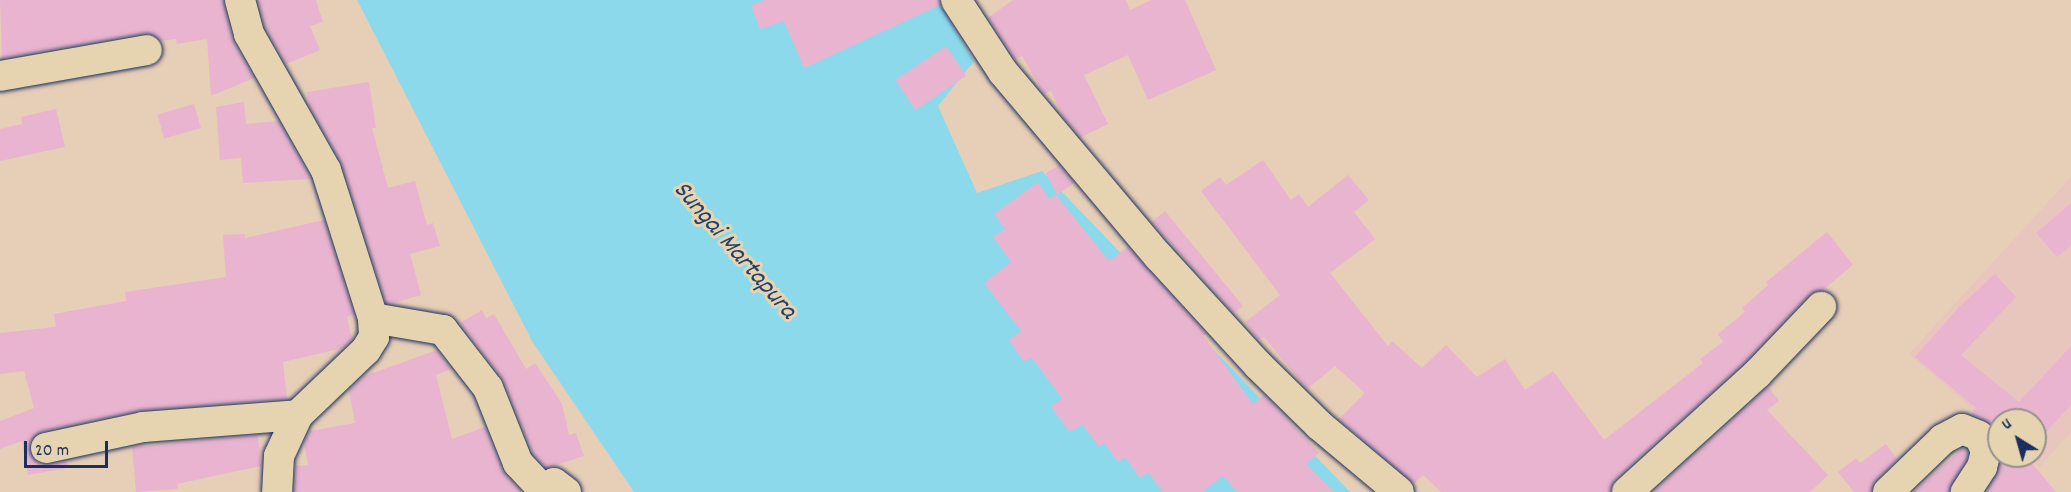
<!DOCTYPE html>
<html>
<head>
<meta charset="utf-8">
<style>
	body { margin:0 }
	#map { position:relative; width:2071px; height:492px; overflow:hidden; background:#e7ceb7; font-family:Dekko,sans-serif }
	div>[style] { position:absolute }
	.built>* { inset:0; background:#e8c6be }
	.water>* { inset:0; background:#8cd9eb }
	.building>* { inset:0; background:#e9b4cf; transform-origin:0 0 }
	.roads { filter:drop-shadow(0 0 2px #1b2f5e) drop-shadow(0 0 2px #1b2f5e) }
	.minor>* { height:30px; margin:-15px; padding:0 15px; transform-origin:15px; border-radius:15px; background:#e6d4b1 }
	span { translate:-50% -50%; white-space:nowrap; text-align:center; line-height:1.15; -webkit-text-stroke:6px #e6d4b1; paint-order:stroke }
	.water-label { font-size:26px; color:#26406c; font-style:italic }
	.north { position:absolute; left:1987px; top:408px; width:60px; height:60px; box-sizing:border-box; background:#e6d4b1; border:2px solid #959290; border-radius:50%; rotate:323deg; font-size:16px; font-weight:700; line-height:24px; text-align:center; color:#1b2f5e }
	.north::after { content:''; display:block; margin:auto; width:21px; height:27px; background:#1b2f5e; clip-path:polygon(50% 0,100% 100%,50% 72%,0 100%) }
	.scale { position:absolute; left:24px; top:441px; width:84px; height:27px; box-sizing:border-box; border:3px solid #1b2f5e; border-top:0; padding-left:8px; font-size:18px; line-height:21px; white-space:nowrap; color:#1b2f5e; -webkit-text-stroke:4px #e6d4b1; paint-order:stroke }
</style>
</head>
<body>
<div id="map">
	<div class="built">
		<div style="clip-path:polygon(2071px 177px,2071px 432px,2040px 467px,2027px 456px,2035px 456px,2035px 420px,1999px 420px,1999px 432px,1909px 354px)"></div>
	</div>
	<div class="water">
		<div style="clip-path:polygon(357px 0,937px 0,974px 61px,938px 106px,977px 193px,1042px 171px,1350px 492px,634px 492px,532px 341px)"></div>
	</div>
	<div class="building">
		<div style="clip-path:polygon(0 0,223px 0,232px 39px,254px 78px,211px 96px,207px 39px,177px 44px,176px 39px,161px 41px,145px 33px,2px 58px)"></div>
		<div style="clip-path:polygon(258px 0,316px 0,323px 22px,310px 26px,320px 50px,286px 64px,265px 27px)"></div>
		<div style="clip-path:polygon(765px 0,939px 0,940px 5px,804px 68px,784px 21px,760px 29px,751px 5px)"></div>
		<div style="clip-path:polygon(1013px 0,1126px 0,1130px 10px,1151px 0,1185px 0,1216px 70px,1148px 100px,1128px 55px,1084px 75px,1108px 124px,1081px 137px,1063px 117px,1051px 91px,1044px 94px,1022px 56px,1015px 59px,990px 20px,989px 17px)"></div>
		<div style="left:946px;top:46px;width:36px;height:61px;rotate:56deg"></div>
		<div style="clip-path:polygon(369px 82px,376px 128px,372px 128px,388px 188px,415px 181px,427px 225px,433px 223px,440px 246px,410px 254px,421px 295px,391px 304px,386px 303px,342px 165px,309px 105px,307px 92px)"></div>
		<div style="clip-path:polygon(244px 102px,246px 124px,279px 121px,311px 179px,243px 183px,241px 158px,220px 160px,216px 107px)"></div>
		<div style="left:194px;top:104px;width:25px;height:38px;rotate:74deg"></div>
		<div style="clip-path:polygon(56px 109px,65px 147px,0 161px,0 129px,22px 124px,21px 117px)"></div>
		<div style="clip-path:polygon(1263px 160px,1291px 200px,1299px 194px,1308px 207px,1348px 175px,1369px 200px,1354px 212px,1375px 239px,1330px 273px,1388px 346px,1392px 341px,1422px 368px,1446px 345px,1477px 377px,1505px 359px,1525px 390px,1553px 371px,1604px 440px,1703px 363px,1700px 359px,1723px 342px,1718px 334px,1745px 312px,1742px 308px,1768px 285px,1766px 282px,1827px 232px,1853px 265px,1823px 290px,1809px 295px,1745px 362px,1615px 479px,1610px 492px,1441px 492px,1423px 475px,1414px 484px,1339px 419px,1365px 393px,1335px 366px,1307px 389px,1264px 337px,1259px 340px,1245px 322px,1280px 295px,1201px 191px,1220px 177px,1226px 185px)"></div>
		<div style="clip-path:polygon(1059px 165px,1074px 183px,1057px 195px,1046px 173px)"></div>
		<div style="clip-path:polygon(1038px 182px,1049px 199px,1056px 195px,1109px 261px,1128px 247px,1206px 334px,1203px 336px,1253px 404px,1264px 395px,1319px 453px,1306px 464px,1334px 492px,1237px 492px,1223px 476px,1202px 492px,1163px 492px,1148px 472px,1140px 478px,1125px 457px,1118px 462px,1104px 443px,1099px 447px,1082px 424px,1070px 432px,1051px 407px,1062px 398px,1031px 357px,1024px 362px,1009px 340px,1021px 331px,984px 283px,1011px 262px,993px 237px,1005px 229px,994px 214px)"></div>
		<div style="clip-path:polygon(2071px 203px,2071px 245px,2057px 257px,2036px 233px)"></div>
		<div style="clip-path:polygon(1165px 211px,1243px 306px,1234px 313px,1152px 222px)"></div>
		<div style="clip-path:polygon(324px 220px,354px 314px,347px 317px,352px 340px,343px 348px,283px 362px,287px 399px,142px 410px,42px 431px,30px 442px,33px 459px,41px 465px,67px 461px,68px 468px,28px 475px,22px 441px,0 449px,0 421px,34px 408px,24px 371px,0 374px,0 333px,56px 327px,54px 314px,126px 301px,125px 292px,226px 277px,223px 235px,245px 234px,245px 238px)"></div>
		<div style="clip-path:polygon(1995px 274px,2016px 297px,1961px 355px,2019px 402px,2071px 346px,2071px 405px,2035px 444px,2035px 420px,1999px 420px,1999px 438px,1986px 421px,1971px 414px,1976px 408px,1915px 357px,1960px 306px)"></div>
		<div style="clip-path:polygon(482px 310px,486px 318px,494px 314px,526px 369px,535px 363px,562px 404px,569px 435px,576px 433px,584px 456px,546px 468px,533px 454px,504px 381px,460px 323px)"></div>
		<div style="clip-path:polygon(437px 350px,451px 369px,436px 375px,452px 439px,485px 427px,502px 470px,521px 492px,294px 492px,296px 466px,308px 465px,304px 442px,310px 431px,355px 423px,349px 390px,362px 377px)"></div>
		<div style="clip-path:polygon(1768px 387px,1779px 401px,1767px 410px,1828px 475px,1810px 492px,1653px 492px)"></div>
		<div style="clip-path:polygon(258px 435px,261px 466px,177px 484px,178px 489px,136px 492px,132px 447px)"></div>
		<div style="clip-path:polygon(1886px 444px,1897px 459px,1876px 480px,1871px 492px,1854px 492px,1838px 472px,1856px 458px,1860px 463px)"></div>
		<div style="clip-path:polygon(1963px 448px,1968px 453px,1966px 460px,1949px 492px,1913px 492px)"></div>
		<div style="clip-path:polygon(2003px 456px,2026px 456px,2056px 492px,1986px 492px)"></div>
	</div>
	<div class="roads">
		<div class="minor">
			<div style="left:240px;top:0;width:35px;rotate:75deg"></div>
			<div style="left:249px;top:34px;width:156px;rotate:60.5deg"></div>
			<div style="left:326px;top:170px;width:155px;rotate:72.4deg"></div>
			<div style="left:373px;top:318px;width:19px;rotate:87deg"></div>
			<div style="left:374px;top:337px;width:15px;rotate:122deg"></div>
			<div style="left:366px;top:350px;width:94px;rotate:136.3deg"></div>
			<div style="left:298px;top:415px;width:45px;rotate:114.9deg"></div>
			<div style="left:279px;top:456px;width:36px;rotate:93deg"></div>
			<div style="left:956px;top:0;width:86px;rotate:56.9deg"></div>
			<div style="left:1003px;top:72px;width:242px;rotate:49.9deg"></div>
			<div style="left:1159px;top:257px;width:147px;rotate:47.5deg"></div>
			<div style="left:1258px;top:365px;width:86px;rotate:44.5deg"></div>
			<div style="left:1319px;top:425px;width:104px;rotate:39.9deg"></div>
			<div style="left:0;top:76px;width:149px;rotate:-10deg"></div>
			<div style="left:373px;top:318px;width:71px;rotate:9.7deg"></div>
			<div style="left:443px;top:330px;width:73px;rotate:52.2deg"></div>
			<div style="left:488px;top:388px;width:81px;rotate:68.2deg"></div>
			<div style="left:518px;top:463px;width:35px;rotate:47deg"></div>
			<div style="left:542px;top:489px;width:13px;rotate:-27deg"></div>
			<div style="left:554px;top:483px;width:15px;rotate:37deg"></div>
			<div style="left:46px;top:448px;width:99px;rotate:-12.2deg"></div>
			<div style="left:143px;top:427px;width:155px;rotate:-4.4deg"></div>
			<div style="left:1627px;top:492px;width:176px;rotate:-42.2deg"></div>
			<div style="left:1757px;top:374px;width:93px;rotate:-46.3deg"></div>
			<div style="left:1888px;top:492px;width:76px;rotate:-43.9deg"></div>
			<div style="left:1943px;top:439px;width:21px;rotate:-28deg"></div>
			<div style="left:1962px;top:429px;width:18px;rotate:22deg"></div>
			<div style="left:1979px;top:436px;width:17px;rotate:65deg"></div>
			<div style="left:1986px;top:451px;width:16px;rotate:104deg"></div>
			<div style="left:1982px;top:467px;width:30px;rotate:123deg"></div>
		</div>
	</div>
	<div class="water-label">
		<span style="left:734px;top:251px;rotate:49deg">Sungai Martapura</span>
	</div>
	<div class="north">U</div>
	<div class="scale">20 m</div>
</div>
</body>
</html>
